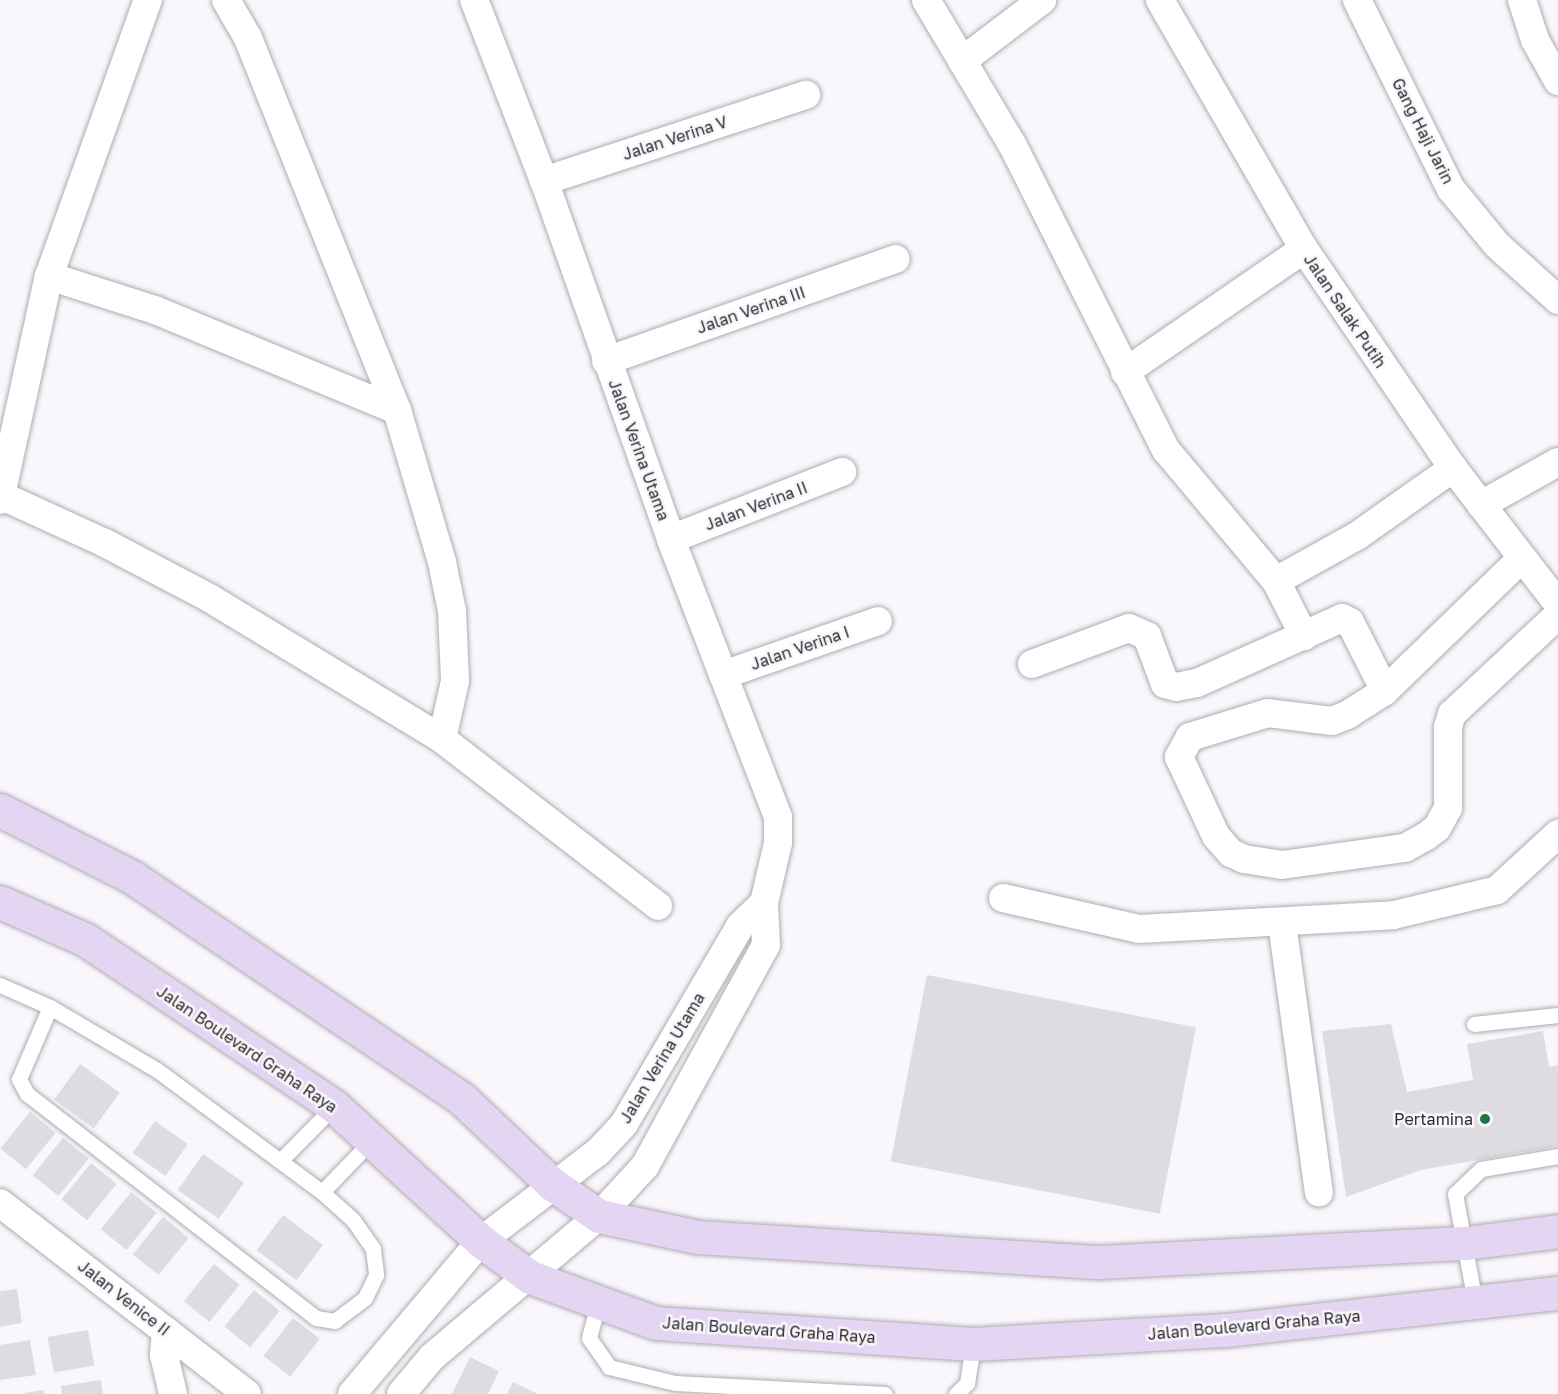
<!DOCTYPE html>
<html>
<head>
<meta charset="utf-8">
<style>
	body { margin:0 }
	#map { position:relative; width:1558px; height:1394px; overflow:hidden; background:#f9f6fc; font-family:"Golos Text",sans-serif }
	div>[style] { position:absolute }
	.building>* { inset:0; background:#dfdce1; transform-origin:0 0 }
	.roads { filter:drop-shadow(0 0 2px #aeacb1) drop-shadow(0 0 2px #aeacb1) }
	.lane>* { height:15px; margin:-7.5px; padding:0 7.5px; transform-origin:7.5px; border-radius:7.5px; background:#fff }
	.street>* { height:28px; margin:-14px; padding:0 14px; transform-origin:14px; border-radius:14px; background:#fff }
	.secondary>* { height:33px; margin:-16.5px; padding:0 16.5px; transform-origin:16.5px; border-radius:16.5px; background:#e4d6f2 }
	.dots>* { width:16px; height:16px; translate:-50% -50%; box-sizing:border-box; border:3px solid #f9f6fc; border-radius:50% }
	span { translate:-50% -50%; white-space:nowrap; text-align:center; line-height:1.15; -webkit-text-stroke:5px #f9f6fc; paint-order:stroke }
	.street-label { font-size:16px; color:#2c2b2d }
	.poi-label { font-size:16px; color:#2c2b2d }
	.right { translate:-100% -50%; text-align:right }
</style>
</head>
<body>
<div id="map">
	<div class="building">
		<div style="left:927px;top:975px;width:274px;height:190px;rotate:11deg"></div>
		<div style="clip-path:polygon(1391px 1024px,1407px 1092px,1473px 1080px,1467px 1044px,1543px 1031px,1549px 1067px,1558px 1065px,1558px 1146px,1421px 1170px,1346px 1197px,1322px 1031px)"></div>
		<div style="left:80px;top:1064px;width:49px;height:44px;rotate:36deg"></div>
		<div style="left:30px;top:1112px;width:33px;height:47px;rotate:39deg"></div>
		<div style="left:155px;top:1121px;width:40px;height:39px;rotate:35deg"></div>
		<div style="left:63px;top:1138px;width:33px;height:48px;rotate:39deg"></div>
		<div style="left:203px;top:1154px;width:50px;height:44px;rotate:35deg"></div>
		<div style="left:91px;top:1163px;width:33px;height:47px;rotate:39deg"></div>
		<div style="left:131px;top:1192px;width:33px;height:48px;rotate:39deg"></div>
		<div style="left:283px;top:1215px;width:50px;height:44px;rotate:37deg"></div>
		<div style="left:163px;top:1217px;width:33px;height:48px;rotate:39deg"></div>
		<div style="left:214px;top:1264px;width:33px;height:48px;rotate:39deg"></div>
		<div style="clip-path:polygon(17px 1289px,22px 1323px,0 1327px,0 1291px)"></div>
		<div style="left:254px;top:1290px;width:33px;height:47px;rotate:39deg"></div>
		<div style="left:293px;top:1318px;width:34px;height:48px;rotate:38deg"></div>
		<div style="left:88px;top:1330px;width:36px;height:41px;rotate:80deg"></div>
		<div style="clip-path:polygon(30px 1340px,36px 1375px,0 1380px,0 1345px)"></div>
		<div style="clip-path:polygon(470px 1357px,499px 1371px,488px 1394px,452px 1394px)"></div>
		<div style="clip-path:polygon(101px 1380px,103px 1394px,62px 1394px,61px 1386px)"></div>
		<div style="clip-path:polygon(513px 1382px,538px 1394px,507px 1394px)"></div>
		<div style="clip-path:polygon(43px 1390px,44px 1394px,25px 1394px,25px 1393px)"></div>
	</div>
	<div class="roads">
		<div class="lane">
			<div style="left:0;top:985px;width:55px;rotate:23.7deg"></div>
			<div style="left:50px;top:1007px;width:124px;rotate:30.5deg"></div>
			<div style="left:157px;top:1070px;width:205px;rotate:36.5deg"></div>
			<div style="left:322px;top:1192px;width:42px;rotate:42.1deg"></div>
			<div style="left:353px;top:1220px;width:35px;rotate:55deg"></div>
			<div style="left:373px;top:1249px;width:26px;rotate:83deg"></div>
			<div style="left:376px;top:1275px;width:25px;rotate:116deg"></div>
			<div style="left:365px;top:1298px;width:38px;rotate:143deg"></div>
			<div style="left:335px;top:1321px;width:19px;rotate:-171deg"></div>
			<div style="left:316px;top:1318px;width:366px;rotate:-142.2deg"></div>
			<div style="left:27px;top:1094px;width:17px;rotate:-118deg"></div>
			<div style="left:19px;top:1079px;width:78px;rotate:-66.7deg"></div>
			<div style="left:1474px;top:1024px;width:84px;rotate:-6.1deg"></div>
			<div style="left:282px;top:1159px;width:74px;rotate:-45.5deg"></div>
			<div style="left:322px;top:1192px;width:71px;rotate:-46.1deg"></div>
			<div style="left:1475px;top:1302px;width:110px;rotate:-100.5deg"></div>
			<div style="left:1455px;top:1194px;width:36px;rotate:-44deg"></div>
			<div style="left:1481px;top:1169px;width:78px;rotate:-9.6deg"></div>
			<div style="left:598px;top:1304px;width:35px;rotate:105deg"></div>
			<div style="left:589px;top:1338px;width:35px;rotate:55deg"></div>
			<div style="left:609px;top:1367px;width:68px;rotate:13.6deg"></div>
			<div style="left:675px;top:1383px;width:210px;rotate:3deg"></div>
			<div style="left:956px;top:1394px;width:16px;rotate:-45deg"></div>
			<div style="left:967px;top:1383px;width:39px;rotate:-81deg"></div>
		</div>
		<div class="street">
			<div style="left:226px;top:0;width:44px;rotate:59.9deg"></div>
			<div style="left:248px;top:38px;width:401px;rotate:68.2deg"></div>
			<div style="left:397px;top:410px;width:159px;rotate:73.5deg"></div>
			<div style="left:442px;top:562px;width:50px;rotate:78.5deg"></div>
			<div style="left:452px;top:611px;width:70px;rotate:87.5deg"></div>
			<div style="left:455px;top:681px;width:59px;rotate:102.6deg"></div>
			<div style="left:926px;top:0;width:168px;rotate:59.2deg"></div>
			<div style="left:1012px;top:144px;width:343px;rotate:63.3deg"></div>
			<div style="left:1166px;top:450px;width:171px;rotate:50deg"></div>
			<div style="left:1276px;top:581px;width:62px;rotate:63deg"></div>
			<div style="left:1160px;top:0;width:288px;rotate:60deg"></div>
			<div style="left:1304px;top:249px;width:265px;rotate:55.8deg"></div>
			<div style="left:1453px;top:468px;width:172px;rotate:52.3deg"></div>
			<div style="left:1357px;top:0;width:211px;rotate:63.6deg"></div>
			<div style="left:1451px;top:189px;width:72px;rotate:50.6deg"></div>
			<div style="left:1497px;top:245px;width:82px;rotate:42deg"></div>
			<div style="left:1522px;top:0;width:42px;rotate:72deg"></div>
			<div style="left:1535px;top:40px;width:47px;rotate:60.7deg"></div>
			<div style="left:962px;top:61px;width:101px;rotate:-37.3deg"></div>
			<div style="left:544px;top:181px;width:276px;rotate:-18.2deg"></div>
			<div style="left:49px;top:276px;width:111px;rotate:17.8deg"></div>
			<div style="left:155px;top:310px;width:262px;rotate:22.5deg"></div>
			<div style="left:606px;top:361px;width:307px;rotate:-19.4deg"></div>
			<div style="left:1125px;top:372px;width:217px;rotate:-34.5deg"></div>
			<div style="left:0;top:495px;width:115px;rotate:24.6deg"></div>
			<div style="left:105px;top:543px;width:120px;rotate:27.8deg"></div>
			<div style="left:211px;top:599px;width:270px;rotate:31.2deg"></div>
			<div style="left:442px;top:739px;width:273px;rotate:37.7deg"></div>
			<div style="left:0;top:500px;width:229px;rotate:-77.7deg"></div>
			<div style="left:49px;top:276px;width:293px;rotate:-70.3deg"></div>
			<div style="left:1481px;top:505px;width:88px;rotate:-29.2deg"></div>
			<div style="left:671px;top:539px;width:184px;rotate:-21.4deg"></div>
			<div style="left:1521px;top:559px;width:190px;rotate:135.9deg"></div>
			<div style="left:1385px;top:691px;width:45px;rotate:147.7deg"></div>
			<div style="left:1347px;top:715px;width:16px;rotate:158deg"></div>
			<div style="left:1332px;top:721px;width:64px;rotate:-172.9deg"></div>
			<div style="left:1268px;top:713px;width:82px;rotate:162.9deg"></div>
			<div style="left:1190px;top:737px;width:23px;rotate:119deg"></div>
			<div style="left:1179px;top:757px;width:87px;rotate:64.9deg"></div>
			<div style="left:1216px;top:836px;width:23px;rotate:49deg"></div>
			<div style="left:1231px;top:853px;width:14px;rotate:25deg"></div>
			<div style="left:1244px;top:859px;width:38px;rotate:9deg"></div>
			<div style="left:1282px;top:865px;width:124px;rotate:-7.9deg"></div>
			<div style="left:1405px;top:848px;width:23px;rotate:-29deg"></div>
			<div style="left:1425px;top:837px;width:15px;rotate:-37deg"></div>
			<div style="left:1437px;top:828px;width:23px;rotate:-61deg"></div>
			<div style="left:1448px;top:808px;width:81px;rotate:-90deg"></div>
			<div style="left:1448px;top:727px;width:14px;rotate:-73deg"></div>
			<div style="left:1452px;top:714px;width:145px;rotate:-43deg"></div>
			<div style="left:1276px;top:581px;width:93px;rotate:-29.1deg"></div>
			<div style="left:1357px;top:536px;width:118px;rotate:-35.3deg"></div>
			<div style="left:1032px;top:664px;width:103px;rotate:-20.4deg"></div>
			<div style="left:1129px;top:628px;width:20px;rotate:24deg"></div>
			<div style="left:1147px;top:636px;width:51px;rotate:69.4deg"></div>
			<div style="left:1165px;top:684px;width:11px;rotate:15deg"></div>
			<div style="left:1176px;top:687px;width:21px;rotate:-11deg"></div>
			<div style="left:1197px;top:683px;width:159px;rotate:-24.1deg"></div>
			<div style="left:1342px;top:618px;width:9px;rotate:27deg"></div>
			<div style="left:1350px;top:622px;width:77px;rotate:63.1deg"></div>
			<div style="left:723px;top:675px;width:164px;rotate:-19.2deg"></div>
			<div style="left:1003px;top:898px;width:139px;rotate:12.8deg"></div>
			<div style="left:1139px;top:929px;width:255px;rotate:-3.1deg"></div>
			<div style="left:1394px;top:915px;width:106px;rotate:-13.6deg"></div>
			<div style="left:1497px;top:890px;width:83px;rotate:-42.6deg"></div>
			<div style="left:1282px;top:923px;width:272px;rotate:82.2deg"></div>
			<div style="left:0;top:1203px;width:312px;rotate:37.7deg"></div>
			<div style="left:166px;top:1331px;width:24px;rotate:95deg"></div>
			<div style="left:164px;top:1355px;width:40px;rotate:77deg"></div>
			<div style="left:352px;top:1394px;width:200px;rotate:-49.9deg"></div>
			<div style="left:481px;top:1241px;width:147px;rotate:-37.3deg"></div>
			<div style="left:598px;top:1152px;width:38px;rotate:-47deg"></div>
			<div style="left:624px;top:1124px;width:229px;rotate:-59.6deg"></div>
			<div style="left:740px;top:926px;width:33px;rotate:-44deg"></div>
			<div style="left:401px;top:1394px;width:48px;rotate:-50deg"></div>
			<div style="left:432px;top:1357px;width:219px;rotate:-40.2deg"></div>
			<div style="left:599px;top:1216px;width:68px;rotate:-47.4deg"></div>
			<div style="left:645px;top:1166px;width:252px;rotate:-61.3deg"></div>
			<div style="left:766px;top:945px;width:42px;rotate:-92.7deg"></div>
			<div style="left:764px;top:903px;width:62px;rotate:-76.9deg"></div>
			<div style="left:778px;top:843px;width:26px;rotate:-90deg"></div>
			<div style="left:778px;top:817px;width:298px;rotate:-111.1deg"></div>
			<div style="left:671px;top:539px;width:380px;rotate:-109.5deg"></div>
			<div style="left:544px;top:181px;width:194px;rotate:-111.1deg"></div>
		</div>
		<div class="secondary">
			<div style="left:0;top:810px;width:148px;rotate:26.9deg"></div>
			<div style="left:132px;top:877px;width:396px;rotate:33.9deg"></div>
			<div style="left:461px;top:1098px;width:125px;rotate:43.4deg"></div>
			<div style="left:552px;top:1184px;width:57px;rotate:34.2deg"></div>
			<div style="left:599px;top:1216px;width:101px;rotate:12deg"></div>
			<div style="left:698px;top:1237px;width:402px;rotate:3.6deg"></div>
			<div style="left:1099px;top:1262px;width:367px;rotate:-3deg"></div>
			<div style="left:1466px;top:1243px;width:93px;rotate:-7.4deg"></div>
			<div style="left:0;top:902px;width:94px;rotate:23.8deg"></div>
			<div style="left:86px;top:940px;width:298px;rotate:33.8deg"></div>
			<div style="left:334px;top:1106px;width:200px;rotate:42.6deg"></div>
			<div style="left:481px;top:1241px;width:61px;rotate:36.3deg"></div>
			<div style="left:530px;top:1277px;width:134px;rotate:20.1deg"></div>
			<div style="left:656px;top:1323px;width:318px;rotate:3.8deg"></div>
			<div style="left:973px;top:1344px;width:253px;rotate:-3.2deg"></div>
			<div style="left:1226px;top:1330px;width:334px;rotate:-6.4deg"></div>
		</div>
	</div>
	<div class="dots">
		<div style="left:1485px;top:1119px;background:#1d7548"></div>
	</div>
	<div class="street-label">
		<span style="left:1423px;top:131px;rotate:63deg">Gang Haji Jarin</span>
		<span style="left:675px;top:138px;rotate:-18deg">Jalan Verina V</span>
		<span style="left:751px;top:310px;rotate:-19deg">Jalan Verina III</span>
		<span style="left:1345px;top:311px;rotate:56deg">Jalan Salak Putih</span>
		<span style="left:639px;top:450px;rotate:70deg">Jalan Verina Utama</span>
		<span style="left:756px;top:506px;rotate:-21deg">Jalan Verina II</span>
		<span style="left:800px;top:648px;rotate:-19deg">Jalan Verina I</span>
		<span style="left:247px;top:1049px;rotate:34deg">Jalan Boulevard Graha Raya</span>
		<span style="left:662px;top:1058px;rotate:-59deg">Jalan Verina Utama</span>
		<span style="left:124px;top:1298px;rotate:38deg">Jalan Venice II</span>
		<span style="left:1254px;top:1325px;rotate:-5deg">Jalan Boulevard Graha Raya</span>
		<span style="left:769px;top:1330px;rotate:4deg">Jalan Boulevard Graha Raya</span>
	</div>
	<div class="poi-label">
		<span class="right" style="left:1473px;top:1119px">Pertamina</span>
	</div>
</div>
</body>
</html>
